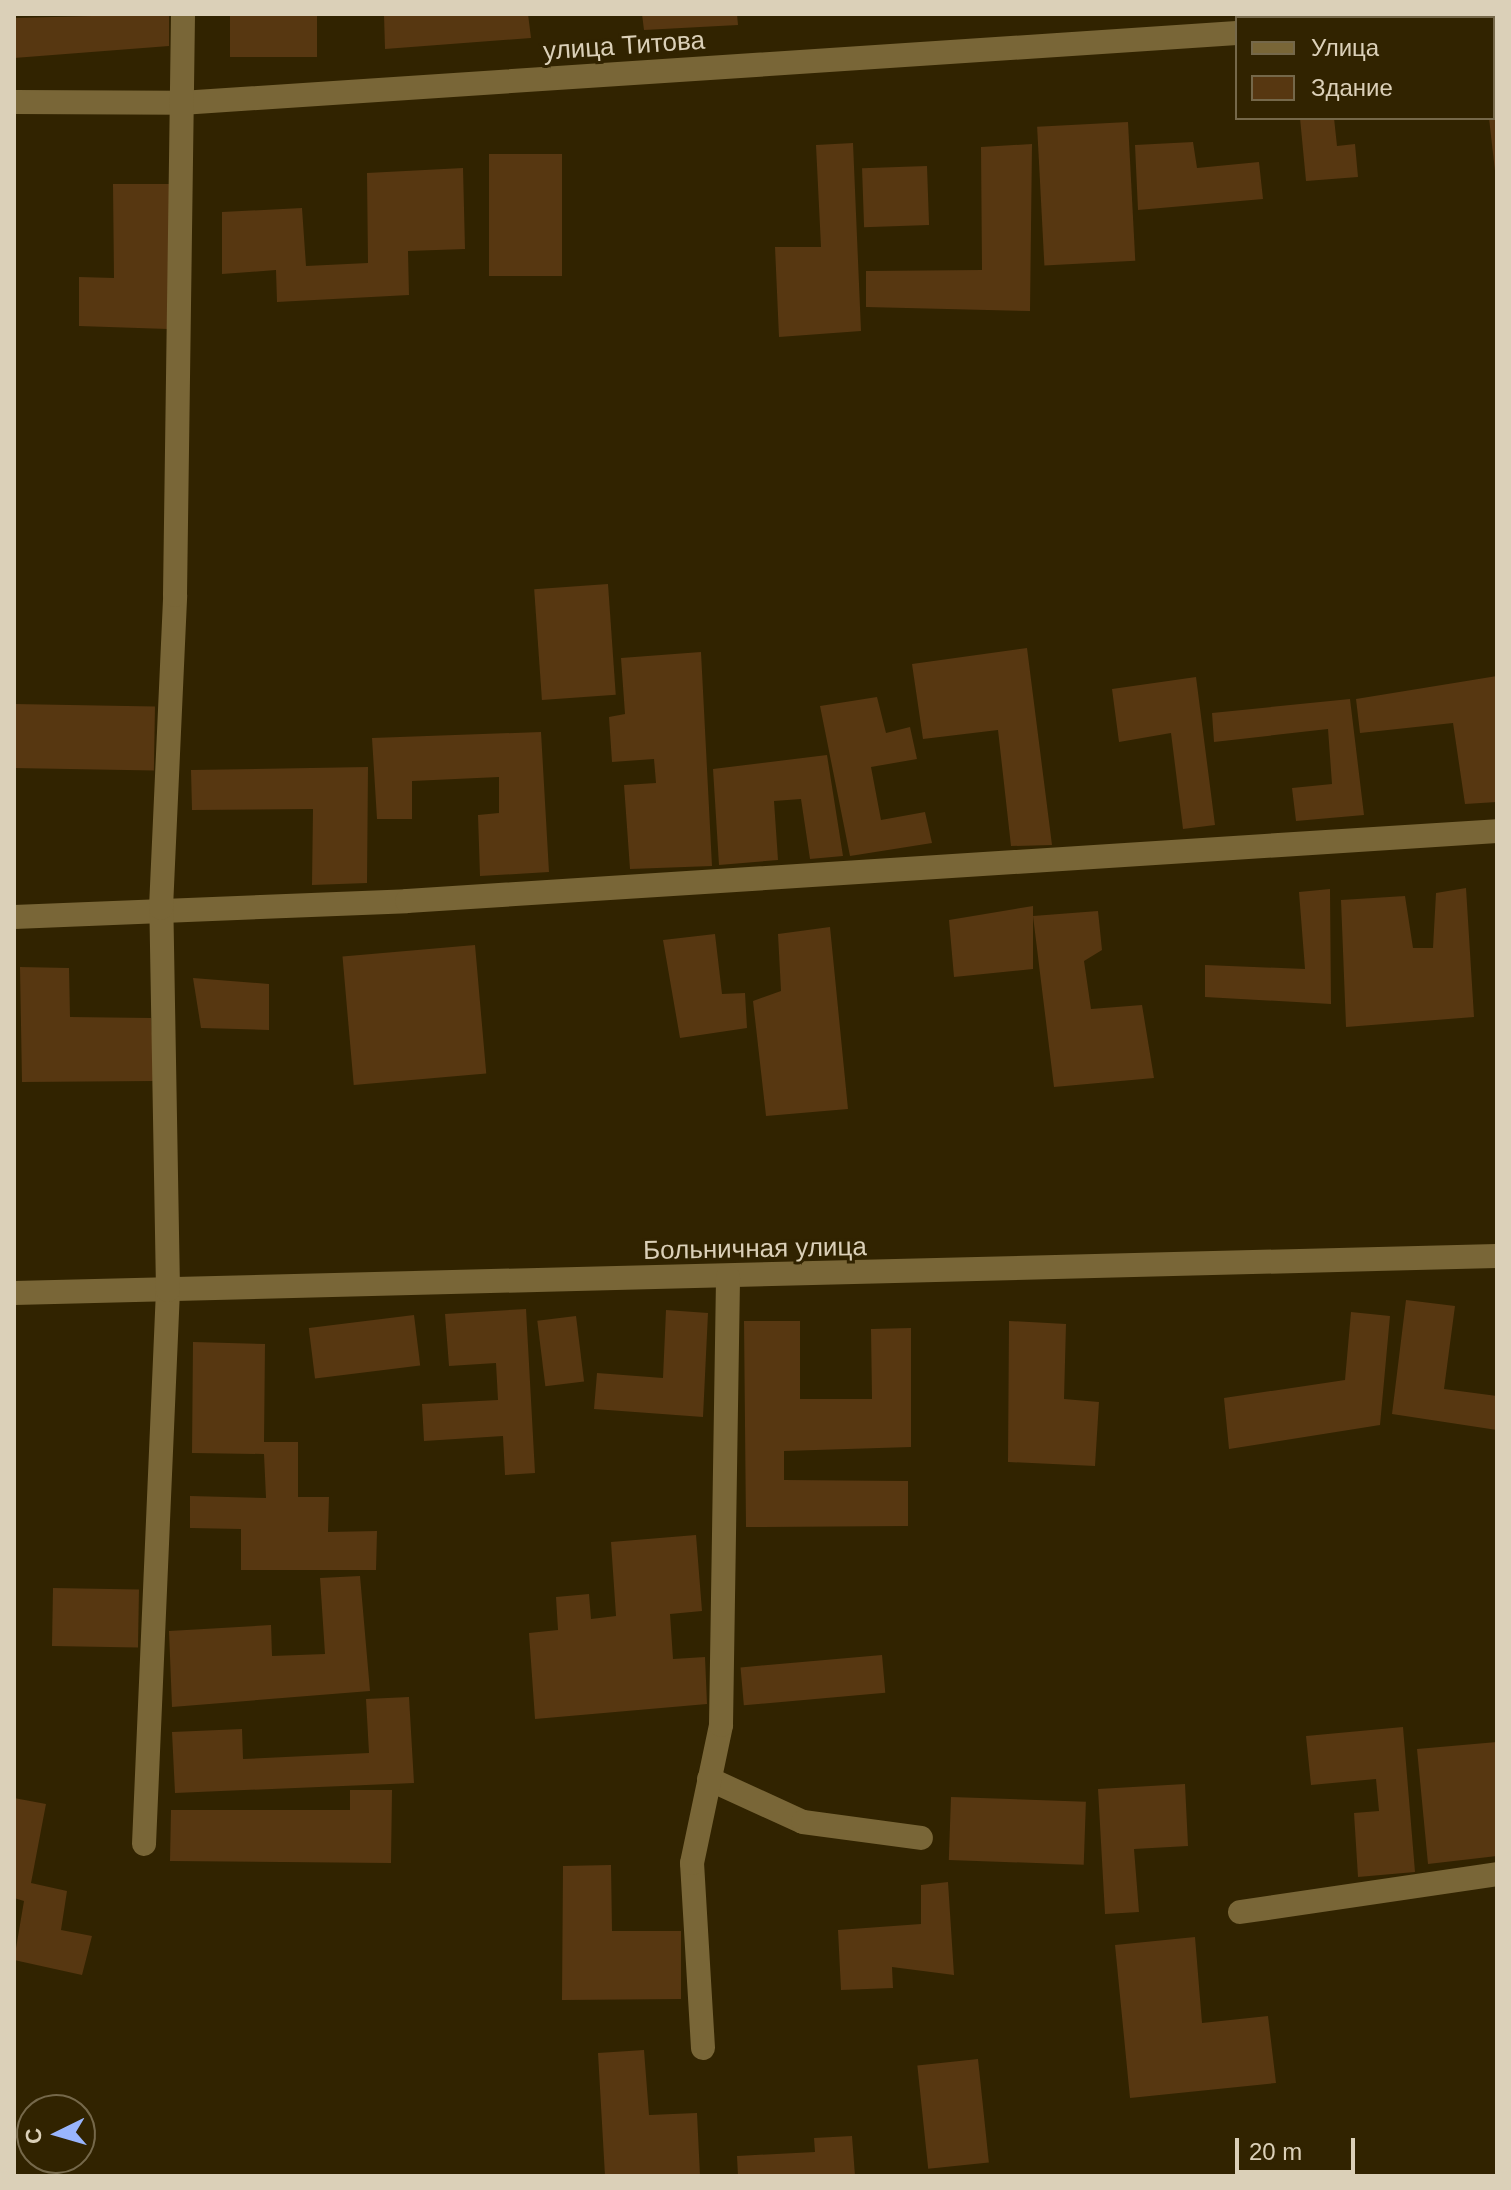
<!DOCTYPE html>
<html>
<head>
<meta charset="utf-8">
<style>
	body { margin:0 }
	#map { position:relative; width:1511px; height:2190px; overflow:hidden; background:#312300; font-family:Arial,sans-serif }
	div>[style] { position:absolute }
	.building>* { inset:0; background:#573711; transform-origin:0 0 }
	.minor>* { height:24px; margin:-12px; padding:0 12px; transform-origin:12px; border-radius:12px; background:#796637 }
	span { translate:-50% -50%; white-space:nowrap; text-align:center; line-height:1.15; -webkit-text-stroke:6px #312300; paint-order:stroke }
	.street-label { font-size:26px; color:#dbd0b8 }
	.frame { position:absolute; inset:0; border:16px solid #dbd0b8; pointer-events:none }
	.legend { position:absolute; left:1235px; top:16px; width:260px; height:104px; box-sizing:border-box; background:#312300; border:2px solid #75684a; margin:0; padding:10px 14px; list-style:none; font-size:24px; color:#dbd0b8 }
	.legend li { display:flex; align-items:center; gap:16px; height:40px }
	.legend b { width:40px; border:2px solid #75684a }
	.north { position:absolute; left:16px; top:2094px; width:80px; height:80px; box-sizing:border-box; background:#312300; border:2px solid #75684a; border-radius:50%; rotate:265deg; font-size:22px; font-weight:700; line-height:32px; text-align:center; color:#dbd0b8 }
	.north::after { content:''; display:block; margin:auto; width:28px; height:36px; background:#99b5fd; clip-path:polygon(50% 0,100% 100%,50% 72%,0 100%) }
	.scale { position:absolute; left:1235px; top:2138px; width:120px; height:36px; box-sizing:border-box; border:4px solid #dbd0b8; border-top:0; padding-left:10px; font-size:24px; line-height:28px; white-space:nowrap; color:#dbd0b8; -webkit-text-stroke:6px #312300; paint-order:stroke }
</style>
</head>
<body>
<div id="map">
	<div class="building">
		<div style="clip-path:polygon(169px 14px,169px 46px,14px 58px,14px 18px)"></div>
		<div style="left:230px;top:14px;width:87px;height:43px"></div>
		<div style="clip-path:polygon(384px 14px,528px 14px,531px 38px,385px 49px)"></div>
		<div style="clip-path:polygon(642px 14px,737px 14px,738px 25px,644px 30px)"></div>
		<div style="clip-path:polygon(1497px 70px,1497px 171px,1495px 171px,1489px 118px)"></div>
		<div style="clip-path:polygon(1300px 118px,1334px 118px,1337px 146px,1355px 144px,1358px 177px,1306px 181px)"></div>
		<div style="left:1128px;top:122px;width:139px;height:91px;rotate:87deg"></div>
		<div style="clip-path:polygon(1193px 142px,1197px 168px,1259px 162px,1263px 199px,1138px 210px,1135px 145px)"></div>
		<div style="clip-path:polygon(853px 143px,861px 331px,779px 337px,775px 247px,821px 247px,816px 145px)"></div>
		<div style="clip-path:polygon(1032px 144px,1030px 311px,866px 307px,866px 271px,982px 270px,981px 147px)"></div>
		<div style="left:489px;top:154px;width:73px;height:122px"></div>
		<div style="left:927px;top:166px;width:59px;height:65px;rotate:88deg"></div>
		<div style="clip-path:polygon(463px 168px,465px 249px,408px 251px,409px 295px,277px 302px,276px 270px,222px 274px,222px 212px,302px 208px,306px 266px,368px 263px,367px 173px)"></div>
		<div style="clip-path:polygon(113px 184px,171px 184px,168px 329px,79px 326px,79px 277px,114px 278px)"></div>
		<div style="left:608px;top:584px;width:111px;height:74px;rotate:86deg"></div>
		<div style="clip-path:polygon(1027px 648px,1052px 845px,1011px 846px,998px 730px,923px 739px,912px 664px)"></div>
		<div style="clip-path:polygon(701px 652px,712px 866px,630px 869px,624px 785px,656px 783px,654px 759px,612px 762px,609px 717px,625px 714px,621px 658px)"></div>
		<div style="clip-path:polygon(1497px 676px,1497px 802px,1465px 804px,1453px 723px,1360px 733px,1356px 699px)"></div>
		<div style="clip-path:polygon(1196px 677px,1215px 825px,1183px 829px,1171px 733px,1119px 742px,1112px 689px)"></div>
		<div style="clip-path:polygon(877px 697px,886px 733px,910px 727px,917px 759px,871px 767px,881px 820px,925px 812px,932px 843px,850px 856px,820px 706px)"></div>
		<div style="clip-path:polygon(1350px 699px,1364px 815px,1296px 821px,1292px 788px,1332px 784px,1328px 729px,1214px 742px,1212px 713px)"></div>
		<div style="left:14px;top:704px;width:141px;height:64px;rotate:1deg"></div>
		<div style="clip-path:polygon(541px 732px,549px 872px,480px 876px,478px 815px,499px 813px,499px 777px,412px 781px,412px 819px,377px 819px,372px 738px)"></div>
		<div style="clip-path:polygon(827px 755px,843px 856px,810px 859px,801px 799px,774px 801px,778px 860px,719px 865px,713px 769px)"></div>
		<div style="clip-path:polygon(368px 767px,367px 883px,312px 885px,313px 809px,192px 810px,191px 770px)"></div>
		<div style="clip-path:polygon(1466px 888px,1474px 1017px,1346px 1027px,1341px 900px,1405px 896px,1413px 948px,1433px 948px,1436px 893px)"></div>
		<div style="clip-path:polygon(1330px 889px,1331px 1004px,1205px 997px,1205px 965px,1305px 969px,1299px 892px)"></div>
		<div style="clip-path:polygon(1033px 906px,1033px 916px,1098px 911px,1102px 950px,1084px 961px,1091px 1009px,1142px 1005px,1154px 1078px,1054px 1087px,1033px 916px,1033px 969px,954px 977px,949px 920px)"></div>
		<div style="clip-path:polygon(830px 927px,848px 1109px,766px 1116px,753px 1001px,781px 991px,778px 934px)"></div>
		<div style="clip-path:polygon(715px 934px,722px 994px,745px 993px,747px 1028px,680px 1038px,663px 940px)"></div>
		<div style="left:475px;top:945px;width:129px;height:133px;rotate:85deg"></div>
		<div style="clip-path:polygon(20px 967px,69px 968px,70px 1017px,151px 1018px,155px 1081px,22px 1082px)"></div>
		<div style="clip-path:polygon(193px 978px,269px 984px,269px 1030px,201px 1028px)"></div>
		<div style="clip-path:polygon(1406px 1300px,1455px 1306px,1444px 1389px,1497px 1396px,1497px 1430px,1392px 1414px)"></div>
		<div style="clip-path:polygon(526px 1309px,535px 1473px,505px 1475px,503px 1436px,424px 1441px,422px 1404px,498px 1400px,496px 1363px,449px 1366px,445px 1314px)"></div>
		<div style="clip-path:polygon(666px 1310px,708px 1313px,703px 1417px,594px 1409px,597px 1373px,663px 1378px)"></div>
		<div style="clip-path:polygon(1351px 1312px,1390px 1316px,1380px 1425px,1229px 1449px,1224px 1398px,1345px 1380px)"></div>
		<div style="left:414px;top:1315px;width:51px;height:106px;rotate:83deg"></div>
		<div style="left:576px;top:1316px;width:66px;height:39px;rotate:83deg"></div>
		<div style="clip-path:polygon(744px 1321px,800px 1321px,800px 1399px,872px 1399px,871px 1329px,911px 1328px,911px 1447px,784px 1451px,784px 1480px,908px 1481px,908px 1526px,746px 1527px)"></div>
		<div style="clip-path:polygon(1009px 1321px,1066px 1324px,1064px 1399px,1099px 1402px,1095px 1466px,1008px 1462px)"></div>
		<div style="clip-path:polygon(193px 1342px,265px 1344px,264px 1442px,298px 1442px,298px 1497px,329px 1497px,328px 1532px,377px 1531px,376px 1570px,241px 1570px,241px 1529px,190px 1528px,190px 1496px,266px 1498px,264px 1454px,192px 1453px)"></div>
		<div style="clip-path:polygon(696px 1535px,702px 1611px,670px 1614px,673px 1659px,705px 1657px,707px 1704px,535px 1719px,529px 1633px,558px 1630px,556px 1597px,589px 1594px,591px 1619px,616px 1616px,611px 1542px)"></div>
		<div style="clip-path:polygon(360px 1576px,370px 1691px,172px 1707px,169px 1631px,271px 1625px,272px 1656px,325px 1654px,320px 1578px)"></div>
		<div style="left:53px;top:1588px;width:86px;height:58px;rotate:1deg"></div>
		<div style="left:882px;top:1655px;width:38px;height:142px;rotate:85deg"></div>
		<div style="clip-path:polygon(409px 1697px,414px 1783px,175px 1793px,172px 1732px,242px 1729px,243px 1759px,369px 1753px,366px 1699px)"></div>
		<div style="clip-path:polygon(1403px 1727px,1415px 1872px,1358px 1877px,1354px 1813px,1379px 1811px,1376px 1779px,1311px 1785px,1306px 1736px)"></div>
		<div style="clip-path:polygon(1497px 1742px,1497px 1856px,1428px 1864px,1417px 1749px)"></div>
		<div style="clip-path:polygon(1185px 1784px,1188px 1846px,1134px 1849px,1139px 1912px,1105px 1914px,1098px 1789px)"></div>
		<div style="clip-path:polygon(350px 1790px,392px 1790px,391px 1863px,170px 1861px,171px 1810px,350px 1810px)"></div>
		<div style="left:951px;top:1797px;width:135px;height:63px;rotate:2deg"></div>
		<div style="clip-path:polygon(14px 1798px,46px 1804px,31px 1883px,67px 1891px,61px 1930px,92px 1936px,82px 1975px,14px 1960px,24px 1901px,14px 1898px)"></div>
		<div style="clip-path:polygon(611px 1865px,612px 1931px,681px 1931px,681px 1999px,562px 2000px,563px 1866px)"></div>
		<div style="clip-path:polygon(948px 1882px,954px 1975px,892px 1967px,893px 1988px,841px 1990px,838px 1930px,921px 1924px,921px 1885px)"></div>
		<div style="clip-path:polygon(1195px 1937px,1202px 2023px,1268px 2016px,1276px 2083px,1130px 2098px,1115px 1945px)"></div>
		<div style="clip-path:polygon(644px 2050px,649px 2115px,697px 2113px,700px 2176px,605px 2176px,598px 2053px)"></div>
		<div style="left:978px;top:2059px;width:104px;height:61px;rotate:84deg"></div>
		<div style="clip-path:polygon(852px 2136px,855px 2176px,738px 2176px,737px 2156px,815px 2152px,814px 2138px)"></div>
	</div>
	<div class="minor">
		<div style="left:1457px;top:18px;width:40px;rotate:-4.3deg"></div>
		<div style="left:14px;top:102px;width:167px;rotate:0.3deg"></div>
		<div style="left:181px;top:103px;width:1058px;rotate:-3.79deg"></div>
		<div style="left:14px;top:917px;width:393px;rotate:-2.3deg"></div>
		<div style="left:407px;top:901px;width:1092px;rotate:-3.67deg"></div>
		<div style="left:14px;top:1293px;width:1483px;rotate:-1.43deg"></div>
		<div style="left:709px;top:1779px;width:103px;rotate:24.6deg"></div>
		<div style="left:803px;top:1822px;width:119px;rotate:7.7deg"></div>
		<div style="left:144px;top:1844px;width:555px;rotate:-87.52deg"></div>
		<div style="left:168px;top:1290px;width:382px;rotate:-91deg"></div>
		<div style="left:161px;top:908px;width:313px;rotate:-87.4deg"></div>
		<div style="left:175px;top:595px;width:581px;rotate:-89.21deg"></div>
		<div style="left:1240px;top:1912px;width:260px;rotate:-8.4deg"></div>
		<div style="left:703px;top:2048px;width:185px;rotate:-93.4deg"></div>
		<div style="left:692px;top:1863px;width:141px;rotate:-78.1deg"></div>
		<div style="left:721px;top:1725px;width:448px;rotate:-89.1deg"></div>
	</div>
	<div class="street-label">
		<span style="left:624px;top:46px;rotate:-4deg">улица Титова</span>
		<span style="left:755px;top:1249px;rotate:-1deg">Больничная улица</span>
	</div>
	<div class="frame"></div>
	<ul class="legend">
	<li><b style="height:10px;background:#796637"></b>Улица</li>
	<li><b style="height:22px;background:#573711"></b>Здание</li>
	</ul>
	<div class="north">С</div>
	<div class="scale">20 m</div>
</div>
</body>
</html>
